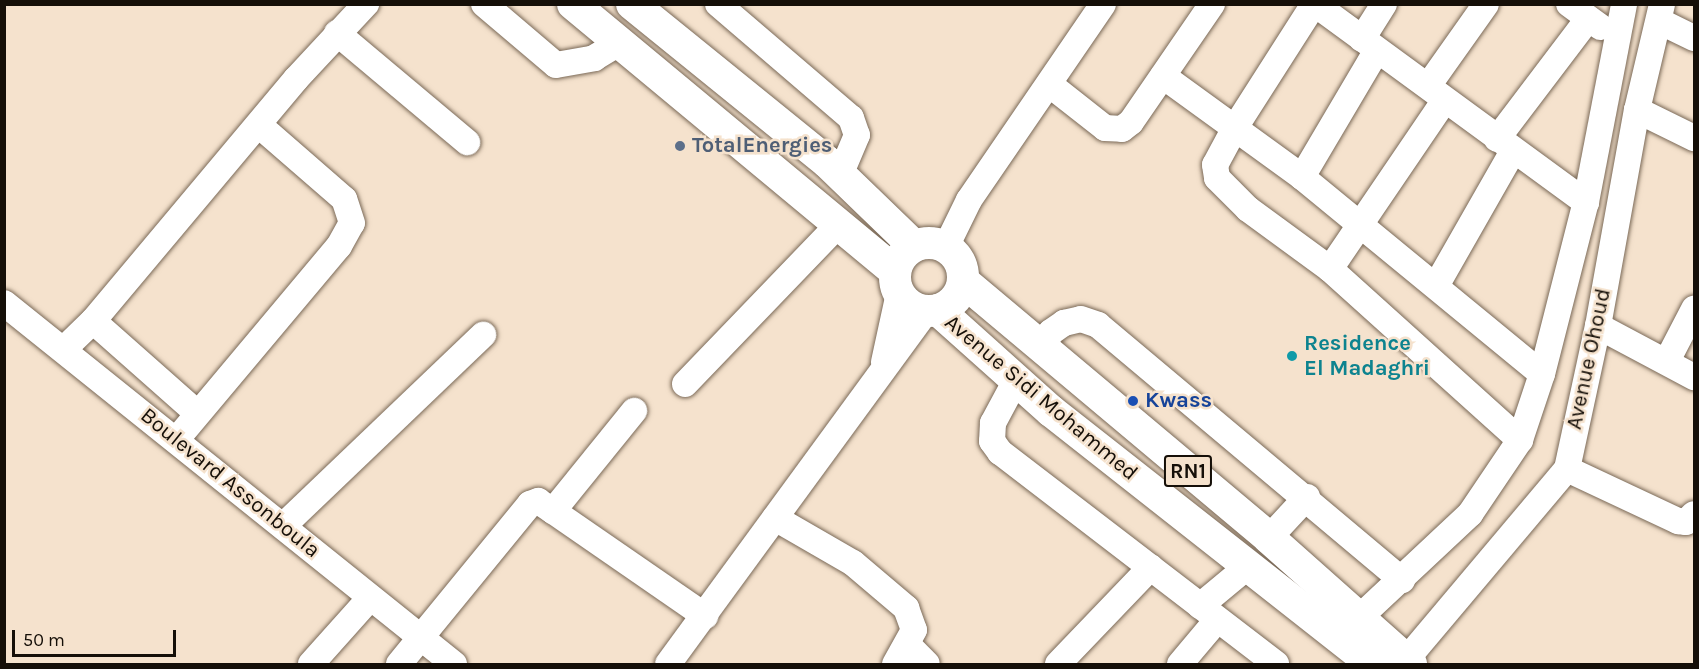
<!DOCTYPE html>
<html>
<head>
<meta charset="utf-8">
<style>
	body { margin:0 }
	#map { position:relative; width:1699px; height:669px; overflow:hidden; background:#f5e2cd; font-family:Karla,sans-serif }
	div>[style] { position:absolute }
	.roads { filter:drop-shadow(0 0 2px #7a6957) drop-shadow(0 0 2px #7a6957) }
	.minor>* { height:26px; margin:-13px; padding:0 13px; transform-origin:13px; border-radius:13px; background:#fff }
	.major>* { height:32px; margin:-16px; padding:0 16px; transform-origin:16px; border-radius:16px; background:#fff }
	.major>.ring { margin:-16px; padding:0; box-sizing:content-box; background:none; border:32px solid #fff; border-radius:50% }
	.dots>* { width:16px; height:16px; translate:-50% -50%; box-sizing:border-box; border:3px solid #f5e2cd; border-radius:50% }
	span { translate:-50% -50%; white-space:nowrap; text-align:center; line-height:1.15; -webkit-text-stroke:5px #f5e2cd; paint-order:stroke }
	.shield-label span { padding:2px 4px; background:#f5e2cd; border:2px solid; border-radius:4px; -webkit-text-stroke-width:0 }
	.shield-label { font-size:21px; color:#150f08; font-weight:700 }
	.service-label { font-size:22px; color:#4e5e75; font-weight:700 }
	.left { translate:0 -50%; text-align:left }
	.culture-label { font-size:22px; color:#0d838f; font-weight:700 }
	.street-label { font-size:22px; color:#150f08 }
	.transit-label { font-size:22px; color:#164399; font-weight:700 }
	.frame { position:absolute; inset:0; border:6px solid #150f08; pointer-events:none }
	.scale { position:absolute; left:12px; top:630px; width:164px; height:27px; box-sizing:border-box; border:3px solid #150f08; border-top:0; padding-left:8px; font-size:18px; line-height:21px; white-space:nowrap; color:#150f08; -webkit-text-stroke:4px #f5e2cd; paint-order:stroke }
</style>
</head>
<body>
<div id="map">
	<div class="roads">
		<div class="minor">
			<div style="left:484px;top:4px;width:94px;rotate:40.3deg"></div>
			<div style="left:556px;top:65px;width:39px;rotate:-10deg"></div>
			<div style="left:594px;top:58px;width:29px;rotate:-31deg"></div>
			<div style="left:718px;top:4px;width:175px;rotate:40.6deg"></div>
			<div style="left:851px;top:118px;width:18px;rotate:71deg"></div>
			<div style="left:857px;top:135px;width:43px;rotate:113deg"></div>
			<div style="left:1314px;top:4px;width:145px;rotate:122.6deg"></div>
			<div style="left:1236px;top:126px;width:44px;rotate:118.3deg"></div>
			<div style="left:1215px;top:165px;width:13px;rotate:81deg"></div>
			<div style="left:1217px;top:178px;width:44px;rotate:45deg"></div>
			<div style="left:1248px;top:209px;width:102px;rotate:36.2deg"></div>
			<div style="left:1330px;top:269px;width:256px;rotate:42deg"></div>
			<div style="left:1315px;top:4px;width:336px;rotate:36.2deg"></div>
			<div style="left:1569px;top:4px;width:39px;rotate:36deg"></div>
			<div style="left:1659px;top:21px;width:39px;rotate:26deg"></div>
			<div style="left:337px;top:33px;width:170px;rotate:40deg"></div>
			<div style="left:1362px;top:39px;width:41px;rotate:-57.8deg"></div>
			<div style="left:1163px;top:76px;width:172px;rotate:36deg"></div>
			<div style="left:1302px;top:177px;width:310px;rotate:39.4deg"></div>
			<div style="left:1049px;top:84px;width:71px;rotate:38.2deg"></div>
			<div style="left:1105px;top:128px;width:17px;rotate:3deg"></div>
			<div style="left:1122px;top:129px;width:11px;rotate:-38deg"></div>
			<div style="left:1131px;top:122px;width:143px;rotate:-55.5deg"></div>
			<div style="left:1428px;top:86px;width:100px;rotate:-54.7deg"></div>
			<div style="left:1637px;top:110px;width:64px;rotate:26.2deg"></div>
			<div style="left:1497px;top:139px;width:151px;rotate:-52.8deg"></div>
			<div style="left:1302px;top:177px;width:147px;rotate:-59.4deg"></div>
			<div style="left:946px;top:247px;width:52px;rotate:-63.9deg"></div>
			<div style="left:969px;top:200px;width:237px;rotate:-55.6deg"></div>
			<div style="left:1330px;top:269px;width:204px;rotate:-55.8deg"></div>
			<div style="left:1436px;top:286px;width:155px;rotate:-60.3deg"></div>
			<div style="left:4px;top:303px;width:577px;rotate:38.74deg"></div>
			<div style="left:93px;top:321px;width:137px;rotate:41.5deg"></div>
			<div style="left:1598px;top:326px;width:109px;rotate:28deg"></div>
			<div style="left:65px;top:348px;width:39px;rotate:-44deg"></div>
			<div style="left:93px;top:321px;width:316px;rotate:-50deg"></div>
			<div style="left:296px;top:79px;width:103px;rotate:-47deg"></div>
			<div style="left:1042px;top:348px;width:18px;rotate:-61deg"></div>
			<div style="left:1051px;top:332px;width:16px;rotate:-35deg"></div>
			<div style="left:1064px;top:323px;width:17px;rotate:-13deg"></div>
			<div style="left:1081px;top:319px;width:18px;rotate:19deg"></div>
			<div style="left:1098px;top:325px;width:397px;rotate:40deg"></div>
			<div style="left:1667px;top:361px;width:59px;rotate:-62.6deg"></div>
			<div style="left:884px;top:362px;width:71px;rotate:-77.7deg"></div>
			<div style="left:1016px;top:380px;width:49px;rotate:118.1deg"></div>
			<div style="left:993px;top:423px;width:18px;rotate:93deg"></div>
			<div style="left:992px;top:441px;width:14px;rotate:54deg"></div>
			<div style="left:1000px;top:452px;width:348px;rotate:37.5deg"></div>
			<div style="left:685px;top:384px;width:222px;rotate:-46.1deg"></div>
			<div style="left:177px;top:439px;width:252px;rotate:-50deg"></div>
			<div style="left:339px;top:246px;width:26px;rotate:-61deg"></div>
			<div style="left:352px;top:223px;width:25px;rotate:-108deg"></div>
			<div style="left:344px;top:199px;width:113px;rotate:-139deg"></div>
			<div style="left:1567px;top:469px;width:123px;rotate:25.1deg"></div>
			<div style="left:1678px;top:521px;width:8px;rotate:7deg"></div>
			<div style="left:1686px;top:522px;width:11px;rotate:-45deg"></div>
			<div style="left:553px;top:511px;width:185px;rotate:34.6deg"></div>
			<div style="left:775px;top:518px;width:90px;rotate:30deg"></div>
			<div style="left:853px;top:563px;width:70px;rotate:40.3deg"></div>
			<div style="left:906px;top:608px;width:23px;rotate:70deg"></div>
			<div style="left:914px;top:630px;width:39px;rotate:119deg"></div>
			<div style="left:283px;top:526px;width:277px;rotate:-43.7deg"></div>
			<div style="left:1269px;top:538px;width:56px;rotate:-47.2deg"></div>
			<div style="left:1200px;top:606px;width:61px;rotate:-39.7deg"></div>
			<div style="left:1360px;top:617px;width:151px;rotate:-43.1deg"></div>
			<div style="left:1470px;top:514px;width:89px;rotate:-56deg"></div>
			<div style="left:1520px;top:440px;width:70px;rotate:-71.6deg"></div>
			<div style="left:1542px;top:374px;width:178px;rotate:-75.7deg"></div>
			<div style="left:1586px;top:202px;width:202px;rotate:-79.1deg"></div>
			<div style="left:909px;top:646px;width:25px;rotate:45deg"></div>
			<div style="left:1406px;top:660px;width:250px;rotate:-49.9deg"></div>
			<div style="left:1567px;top:469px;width:146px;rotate:-77.8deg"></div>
			<div style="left:1598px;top:326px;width:219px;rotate:-79.8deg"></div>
			<div style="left:1637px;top:110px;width:109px;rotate:-76.7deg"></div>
			<div style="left:311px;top:664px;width:89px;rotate:-48.2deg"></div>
			<div style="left:399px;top:664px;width:207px;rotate:-50.7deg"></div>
			<div style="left:530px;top:504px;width:9px;rotate:-21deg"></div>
			<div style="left:538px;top:501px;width:18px;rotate:34deg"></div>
			<div style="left:553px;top:511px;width:129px;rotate:-51deg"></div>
			<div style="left:668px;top:664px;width:437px;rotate:-53.8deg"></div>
			<div style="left:1058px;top:664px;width:134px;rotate:-46.2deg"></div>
			<div style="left:1180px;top:664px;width:57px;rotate:-49.9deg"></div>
		</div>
		<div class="major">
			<div style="left:573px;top:4px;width:418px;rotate:39.7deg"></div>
			<div style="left:632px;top:4px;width:251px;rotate:39deg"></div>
			<div style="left:827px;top:162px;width:121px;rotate:44deg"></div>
			<div class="ring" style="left:895px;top:243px;width:36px;height:36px"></div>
			<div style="left:963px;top:281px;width:400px;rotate:40deg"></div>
			<div style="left:1269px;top:538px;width:190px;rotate:41.6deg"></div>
			<div style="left:938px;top:310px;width:152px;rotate:41.8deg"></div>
			<div style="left:1051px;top:411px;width:409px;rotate:38.2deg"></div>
		</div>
	</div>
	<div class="dots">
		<div style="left:680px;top:146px;background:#5c6f8a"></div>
		<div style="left:1292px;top:356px;background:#0f9aa8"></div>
		<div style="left:1133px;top:401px;background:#1a4fb4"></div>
	</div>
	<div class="shield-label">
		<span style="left:1188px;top:471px">RN1</span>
	</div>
	<div class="service-label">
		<span class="left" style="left:692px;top:146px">TotalEnergies</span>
	</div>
	<div class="culture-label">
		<span class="left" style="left:1304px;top:356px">Residence<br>El Madaghri</span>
	</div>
	<div class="street-label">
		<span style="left:1589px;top:359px;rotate:-78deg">Avenue Ohoud</span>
		<span style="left:1041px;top:398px;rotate:40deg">Avenue Sidi Mohammed</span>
		<span style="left:230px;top:483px;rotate:39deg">Boulevard Assonboula</span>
	</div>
	<div class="transit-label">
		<span class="left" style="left:1145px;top:401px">Kwass</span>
	</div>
	<div class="frame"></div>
	<div class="scale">50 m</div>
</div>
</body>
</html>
